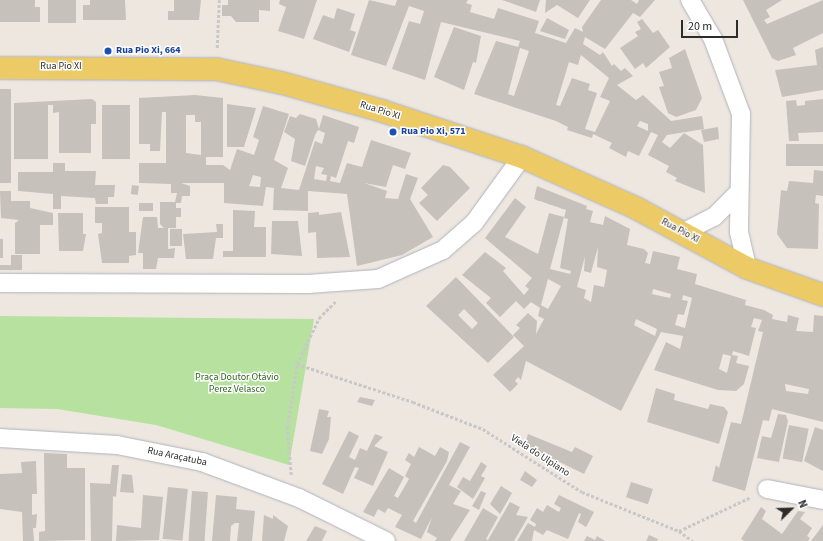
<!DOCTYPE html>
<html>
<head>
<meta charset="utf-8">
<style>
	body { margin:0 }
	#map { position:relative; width:823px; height:541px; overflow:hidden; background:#ede7e0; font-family:"Source Sans 3",sans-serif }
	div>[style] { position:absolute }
	.green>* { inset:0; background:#b6e19e }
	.building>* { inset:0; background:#c6c1bb; transform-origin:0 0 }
	.path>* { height:2.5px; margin-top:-1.25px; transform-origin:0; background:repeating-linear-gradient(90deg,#c8c8c8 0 3px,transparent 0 5px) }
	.roads { filter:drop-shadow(0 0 1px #b0b2bc) drop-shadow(0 0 1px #b0b2bc) }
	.minor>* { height:18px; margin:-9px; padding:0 9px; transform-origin:9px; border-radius:9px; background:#fff }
	.major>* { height:22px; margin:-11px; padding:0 11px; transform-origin:11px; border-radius:11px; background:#eccb66 }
	.dots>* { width:11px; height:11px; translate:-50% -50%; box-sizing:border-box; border:2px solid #fff; border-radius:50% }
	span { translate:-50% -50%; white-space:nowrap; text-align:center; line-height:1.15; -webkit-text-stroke:3px #fff; paint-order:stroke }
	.transit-label { font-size:10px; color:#164399; font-weight:700 }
	.left { translate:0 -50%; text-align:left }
	.street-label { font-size:10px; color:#2c2c2c }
	.park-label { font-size:10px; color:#2e681e }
	.north { position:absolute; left:771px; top:489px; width:40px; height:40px; -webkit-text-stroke:3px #fff; paint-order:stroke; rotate:67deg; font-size:11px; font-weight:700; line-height:16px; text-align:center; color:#2c2c2c }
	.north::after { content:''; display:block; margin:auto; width:14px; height:18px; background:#2c2c2c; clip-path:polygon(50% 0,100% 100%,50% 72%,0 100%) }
	.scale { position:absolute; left:681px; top:20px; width:57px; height:18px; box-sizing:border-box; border:2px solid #2c2c2c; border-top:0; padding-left:5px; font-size:12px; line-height:14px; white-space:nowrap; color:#2c2c2c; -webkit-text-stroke:3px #fff; paint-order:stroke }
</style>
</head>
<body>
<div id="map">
	<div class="green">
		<div style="clip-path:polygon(0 316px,314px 319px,289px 465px,156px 425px,57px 409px,0 408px)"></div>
	</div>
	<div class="building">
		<div style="clip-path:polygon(0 0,35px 0,35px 7px,40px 7px,40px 22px,0 22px)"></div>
		<div style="left:48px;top:0;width:28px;height:23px"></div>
		<div style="clip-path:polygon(90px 0,125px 0,126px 20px,83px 20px,83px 5px,90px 5px)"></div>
		<div style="clip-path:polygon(174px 0,201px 0,199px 20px,168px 20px,168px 11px,174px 11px)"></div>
		<div style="clip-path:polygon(228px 0,270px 0,270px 11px,259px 10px,259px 22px,236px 22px,231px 16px,222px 16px,222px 5px,228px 5px)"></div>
		<div style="clip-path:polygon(280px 0,317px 0,304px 39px,278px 31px,286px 7px,279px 4px)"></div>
		<div style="clip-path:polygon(evenodd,369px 0,395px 6px,397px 0,468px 0,466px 3px,472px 5px,470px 12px,494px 19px,498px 8px,539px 21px,535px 33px,566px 43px,575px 28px,583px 32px,582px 27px,601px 0,631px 0,637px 4px,639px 0,655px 0,640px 17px,633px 13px,605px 49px,585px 37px,583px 44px,600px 55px,603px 52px,612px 66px,614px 64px,621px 71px,625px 68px,633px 76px,617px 85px,636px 100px,643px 95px,671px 121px,702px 116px,704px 129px,667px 135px,662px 142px,670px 148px,684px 133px,703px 145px,705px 193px,675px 181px,677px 178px,666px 172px,669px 166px,648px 155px,658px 135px,651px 132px,639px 156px,628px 151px,626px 157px,609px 148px,612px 143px,593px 134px,592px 138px,567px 130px,568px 127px,556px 121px,474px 94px,496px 41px,518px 47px,520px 41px,441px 22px,425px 80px,392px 69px,409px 21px,420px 24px,424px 11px,409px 6px,386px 66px,351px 55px,369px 0,520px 48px,529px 51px,514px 96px,508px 94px,520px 48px,369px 0,581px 55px,609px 78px,600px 97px,610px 101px,595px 132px,585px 129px,597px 93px,588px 90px,590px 84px,572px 78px,560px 106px,556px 105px,569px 62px,578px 65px,581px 55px,369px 0,640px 121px,648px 124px,648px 131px,637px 126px,640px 121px)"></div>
		<div style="clip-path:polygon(502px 0,540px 0,536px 12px)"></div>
		<div style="clip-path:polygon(546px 0,590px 0,578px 18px,557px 5px,545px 13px)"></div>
		<div style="clip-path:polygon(743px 0,782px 0,766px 10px,770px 17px,764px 20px,767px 24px,823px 0,823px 33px,793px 48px,796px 55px,778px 61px,772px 58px)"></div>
		<div style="clip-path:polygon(337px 8px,355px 14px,350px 30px,356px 32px,349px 52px,313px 39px,323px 15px,334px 19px)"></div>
		<div style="clip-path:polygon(547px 18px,569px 30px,565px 39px,540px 31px)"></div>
		<div style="clip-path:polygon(642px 19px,653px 33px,658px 30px,670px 47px,646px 68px,643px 63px,635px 69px,620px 48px,638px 36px,635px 32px,641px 29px,637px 22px)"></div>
		<div style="clip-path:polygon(454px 27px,481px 36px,476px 63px,473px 62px,464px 90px,434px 77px)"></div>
		<div style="clip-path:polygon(823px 47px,823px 90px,782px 97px,775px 70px,817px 65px,815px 50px)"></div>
		<div style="clip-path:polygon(685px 49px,702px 98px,696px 110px,676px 117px,668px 113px,659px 87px,664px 86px,659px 72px,672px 68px,669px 58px)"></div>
		<div style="left:0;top:89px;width:11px;height:94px"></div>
		<div style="clip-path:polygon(evenodd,195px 95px,223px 98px,223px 157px,206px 157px,206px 165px,223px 165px,230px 170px,237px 149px,254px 155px,259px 140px,253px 137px,263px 106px,289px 114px,274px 160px,288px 168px,281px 188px,299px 190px,315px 141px,322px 144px,325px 133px,318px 130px,315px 135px,305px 166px,291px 161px,295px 139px,284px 132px,290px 116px,296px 118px,300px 114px,316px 119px,319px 129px,323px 115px,359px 127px,354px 143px,348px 141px,336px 178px,331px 176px,330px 181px,340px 183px,347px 163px,362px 167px,371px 140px,411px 153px,405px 169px,393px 165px,386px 187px,364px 183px,387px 191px,385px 198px,398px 199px,406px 174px,418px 178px,410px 199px,433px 237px,402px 255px,357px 266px,347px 194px,308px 191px,308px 211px,273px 210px,274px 188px,266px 187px,263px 206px,224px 203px,224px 183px,181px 183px,190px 186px,190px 196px,182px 196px,181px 203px,176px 203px,176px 208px,181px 208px,181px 217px,176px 217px,176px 228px,168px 228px,168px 249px,175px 248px,174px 258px,158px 258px,156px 269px,143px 269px,143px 253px,138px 253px,143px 217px,157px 217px,158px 228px,164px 228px,160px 224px,160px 202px,175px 202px,177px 193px,171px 193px,171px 184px,139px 183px,139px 163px,166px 163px,166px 112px,162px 112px,160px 151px,150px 151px,150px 144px,139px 144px,139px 98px,195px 95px,186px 115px,195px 115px,195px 122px,201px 122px,201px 155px,186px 153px,186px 115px,195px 95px,316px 166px,324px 168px,321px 174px,327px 175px,326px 181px,314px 179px,316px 166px,195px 95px,253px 175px,261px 177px,260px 187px,249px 186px,253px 175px)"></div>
		<div style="clip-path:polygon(92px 99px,96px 102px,96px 124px,91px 124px,91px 153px,59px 153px,59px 112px,53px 113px,53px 105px,48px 105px,48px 159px,14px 159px,14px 103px)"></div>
		<div style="clip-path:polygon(823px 99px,823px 132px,798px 133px,799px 141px,789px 141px,786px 101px,796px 100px,797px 106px,805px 105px,805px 101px)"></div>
		<div style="clip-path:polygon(227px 104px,256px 108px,244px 147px,227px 147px)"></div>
		<div style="left:102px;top:105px;width:28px;height:54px"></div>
		<div style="clip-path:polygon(718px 127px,719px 139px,704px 142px,701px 130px)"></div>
		<div style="left:823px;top:144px;width:22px;height:37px;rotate:90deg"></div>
		<div style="clip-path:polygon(53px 163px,65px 163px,65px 171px,96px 171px,95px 185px,115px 185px,114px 197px,108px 197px,108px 204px,96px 204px,95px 198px,61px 196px,61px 209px,53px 209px,53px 194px,18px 191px,18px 172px,53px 172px)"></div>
		<div style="clip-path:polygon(443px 165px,450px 167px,470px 188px,437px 221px,419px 203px,428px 195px,421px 188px)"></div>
		<div style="clip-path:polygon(814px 170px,823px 171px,823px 196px,816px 195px,815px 203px,819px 204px,818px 249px,787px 248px,777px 234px,781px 190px,787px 191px,789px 181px,813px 183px)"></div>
		<div style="left:132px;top:185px;width:7px;height:9px;rotate:8deg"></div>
		<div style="clip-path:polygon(evenodd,537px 186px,587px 206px,586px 209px,593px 211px,590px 222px,603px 225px,605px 216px,630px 229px,627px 245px,644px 249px,648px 253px,645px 263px,650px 264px,653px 251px,680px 257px,677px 269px,697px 274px,695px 284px,746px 300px,745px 305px,764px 310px,773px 315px,772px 319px,787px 322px,788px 315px,799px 318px,796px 331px,813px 332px,814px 315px,823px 316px,823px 422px,772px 409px,769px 421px,763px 420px,745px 491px,712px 481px,716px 465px,719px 468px,731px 422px,741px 424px,763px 332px,758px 331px,762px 320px,754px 318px,751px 327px,756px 328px,749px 356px,733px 351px,732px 355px,738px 356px,736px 363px,749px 366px,744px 384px,736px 391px,718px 390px,654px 370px,666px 342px,680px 349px,683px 336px,661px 332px,621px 411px,526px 361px,521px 380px,518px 377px,515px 381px,518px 384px,510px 392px,493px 375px,524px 346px,513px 335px,520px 328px,516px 325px,528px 313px,537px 321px,536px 334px,544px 319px,538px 316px,540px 308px,531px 302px,524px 309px,516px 301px,500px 317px,486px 303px,491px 298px,462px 275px,485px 252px,506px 268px,503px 271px,524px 295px,529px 289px,525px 286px,532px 278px,485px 238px,515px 198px,526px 207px,505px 237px,538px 254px,549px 213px,564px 217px,550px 269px,570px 274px,571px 271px,560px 268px,568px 219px,564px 218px,566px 210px,534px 199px,537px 186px,598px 247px,597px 267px,607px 270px,604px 287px,594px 285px,591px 302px,584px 298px,586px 290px,577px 287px,585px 256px,584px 271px,591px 273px,598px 247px,537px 186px,548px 279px,561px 286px,548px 309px,541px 305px,548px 279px,537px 186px,653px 289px,671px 294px,670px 298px,652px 294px,653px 289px,537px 186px,683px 295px,692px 298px,685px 328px,675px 325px,678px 314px,684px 315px,688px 301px,682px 300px,683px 295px,537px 186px,636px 319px,657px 329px,655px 336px,634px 325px,636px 319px,537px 186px,723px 354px,731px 356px,727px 373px,719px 369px,723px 354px,537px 186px,785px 384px,809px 389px,808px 394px,786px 391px,785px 384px)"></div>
		<div style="clip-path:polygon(0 191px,11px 191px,11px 201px,30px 201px,30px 208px,53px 213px,53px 225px,40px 225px,40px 254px,15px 254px,15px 223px,19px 220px,1px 218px)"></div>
		<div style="left:139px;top:203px;width:14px;height:8px"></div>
		<div style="clip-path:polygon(95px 207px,129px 207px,129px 232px,136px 232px,136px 255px,129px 256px,129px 263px,102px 263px,98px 234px,102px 233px,102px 223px,95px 223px)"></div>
		<div style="clip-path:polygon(233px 210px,255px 211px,254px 227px,266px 227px,266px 257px,223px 257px,223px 251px,233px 251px)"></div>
		<div style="clip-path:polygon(319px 212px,319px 215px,341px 212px,350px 257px,317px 258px,316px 232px,308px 233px,308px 213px)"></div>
		<div style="clip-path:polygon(58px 213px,83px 213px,83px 234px,86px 234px,83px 251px,59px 251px)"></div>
		<div style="clip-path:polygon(272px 221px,298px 221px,302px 256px,271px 254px)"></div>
		<div style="clip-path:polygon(216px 224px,223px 224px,223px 238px,216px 238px,213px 259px,186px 259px,183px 234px,217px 232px)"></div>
		<div style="left:170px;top:229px;width:12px;height:17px"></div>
		<div style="left:0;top:239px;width:3px;height:19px"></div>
		<div style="clip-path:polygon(11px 255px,22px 255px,22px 270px,0 270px,0 265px,11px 265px)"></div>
		<div style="clip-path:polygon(evenodd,456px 277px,514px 337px,488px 363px,426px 306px,456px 277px,464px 309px,478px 323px,472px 329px,458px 315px,464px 309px)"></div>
		<div style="clip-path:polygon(656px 388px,675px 394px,674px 400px,708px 409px,710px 404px,724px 407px,728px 412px,719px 444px,647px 422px)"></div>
		<div style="clip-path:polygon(360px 397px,375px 400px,372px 406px,357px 402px)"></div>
		<div style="clip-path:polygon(319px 409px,329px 411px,327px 417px,331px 417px,329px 439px,322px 454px,310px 451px)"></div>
		<div style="clip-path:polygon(778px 414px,786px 415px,788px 421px,779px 462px,757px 458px,762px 436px,771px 438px)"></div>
		<div style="left:789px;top:425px;width:20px;height:34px;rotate:11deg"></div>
		<div style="clip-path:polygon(815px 427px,823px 430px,823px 471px,804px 461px)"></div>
		<div style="clip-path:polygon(349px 431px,359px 436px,349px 457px,355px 460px,360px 448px,367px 451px,375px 434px,383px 437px,374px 446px,388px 452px,373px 486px,354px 478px,359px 468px,355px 467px,343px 494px,322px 484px)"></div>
		<div style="clip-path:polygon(528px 434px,572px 452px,575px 447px,593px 456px,584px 474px,525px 445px)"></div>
		<div style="clip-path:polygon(460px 442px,470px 447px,449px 485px,461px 491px,453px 504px,470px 510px,450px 541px,435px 541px,437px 538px,427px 532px,432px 517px,421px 539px,395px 527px,402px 515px,388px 508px,385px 513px,378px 509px,374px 517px,363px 512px,389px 468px,404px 477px,394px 496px,398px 498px,409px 479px,405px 476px,411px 464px,405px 460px,409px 453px,414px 457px,419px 447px,435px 456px,440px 447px,449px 452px,447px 461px,413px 521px,416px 523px)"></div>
		<div style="clip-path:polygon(44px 453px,67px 454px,67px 468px,85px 468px,85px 540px,39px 541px,39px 532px,45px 531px)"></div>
		<div style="clip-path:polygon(36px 461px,37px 494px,32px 494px,32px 515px,37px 514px,36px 528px,33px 528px,34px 541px,23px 541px,22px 512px,0 509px,0 474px,22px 473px,21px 462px)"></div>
		<div style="clip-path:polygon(481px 462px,487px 466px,481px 476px,485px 478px,473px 499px,457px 487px,463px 477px,470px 481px)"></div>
		<div style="clip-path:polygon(112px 465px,119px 465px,116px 497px,113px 496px,112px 541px,91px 541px,90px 483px,110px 484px)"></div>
		<div style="clip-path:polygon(525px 471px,537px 480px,532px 487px,520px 480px)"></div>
		<div style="clip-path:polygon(122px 474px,132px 475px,134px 493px,120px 492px)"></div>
		<div style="left:631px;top:482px;width:23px;height:16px;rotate:18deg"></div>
		<div style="clip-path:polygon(501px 486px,512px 493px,500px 514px,490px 504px)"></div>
		<div style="left:168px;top:487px;width:20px;height:52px;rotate:6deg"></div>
		<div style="left:192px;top:491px;width:16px;height:50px;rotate:4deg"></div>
		<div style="clip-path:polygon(481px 491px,486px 493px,479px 510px,472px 506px)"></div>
		<div style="clip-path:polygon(143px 495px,163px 497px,159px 540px,116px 541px,117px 525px,141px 528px)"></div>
		<div style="clip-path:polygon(216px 495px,237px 497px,236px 509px,255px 511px,252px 541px,237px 541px,239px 523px,235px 523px,231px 526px,230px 541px,212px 541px)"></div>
		<div style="clip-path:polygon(559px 495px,594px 512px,586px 527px,578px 522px,581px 514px,579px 513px,568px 539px,547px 530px,543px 535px,534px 530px,532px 541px,517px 541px,528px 523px,535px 527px,536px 524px,530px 520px,537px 508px,543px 512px,547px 505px,559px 512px,561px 508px,554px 504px)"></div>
		<div style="clip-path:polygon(510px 502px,520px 507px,516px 515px,528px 517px,514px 541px,464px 541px,483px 508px,498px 517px,486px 539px,488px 540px)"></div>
		<div style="clip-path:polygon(761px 507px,766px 511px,762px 519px,782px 534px,798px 511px,805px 512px,800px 519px,812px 528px,807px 536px,810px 538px,808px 541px,744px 541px,741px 539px)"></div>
		<div style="clip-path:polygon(264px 515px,273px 519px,273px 515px,288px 526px,284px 541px,262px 541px)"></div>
		<div style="clip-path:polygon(823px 525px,823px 541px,811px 541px)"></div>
		<div style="clip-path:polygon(315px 526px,327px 531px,322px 541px,306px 541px)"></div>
		<div style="clip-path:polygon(649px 535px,658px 539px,657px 541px,646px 541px)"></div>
		<div style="clip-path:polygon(587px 536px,595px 540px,597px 536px,605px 541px,584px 541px)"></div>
	</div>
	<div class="path">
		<div style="left:217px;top:48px;width:48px;rotate:-87.6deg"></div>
		<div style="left:297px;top:364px;width:122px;rotate:18.1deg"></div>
		<div style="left:413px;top:402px;width:75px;rotate:21.1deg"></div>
		<div style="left:483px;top:429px;width:117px;rotate:32.5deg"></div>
		<div style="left:582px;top:492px;width:105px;rotate:21.9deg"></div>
		<div style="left:679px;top:531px;width:17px;rotate:36deg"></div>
		<div style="left:291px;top:475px;width:47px;rotate:-94.9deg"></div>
		<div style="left:287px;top:428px;width:65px;rotate:-81.1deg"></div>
		<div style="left:297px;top:364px;width:51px;rotate:-64.4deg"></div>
		<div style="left:319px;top:318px;width:24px;rotate:-45deg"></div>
		<div style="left:679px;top:531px;width:80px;rotate:-25.3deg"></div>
	</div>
	<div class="roads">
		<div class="minor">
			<div style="left:690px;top:0;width:45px;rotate:59.5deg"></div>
			<div style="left:713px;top:39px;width:80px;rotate:69.5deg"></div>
			<div style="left:741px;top:114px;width:118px;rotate:91deg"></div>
			<div style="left:739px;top:232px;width:37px;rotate:77deg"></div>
			<div style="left:684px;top:232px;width:34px;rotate:-27deg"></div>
			<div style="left:714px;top:217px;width:34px;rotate:-45deg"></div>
			<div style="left:0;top:283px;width:308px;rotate:0.2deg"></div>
			<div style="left:308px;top:284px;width:70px;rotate:-4.1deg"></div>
			<div style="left:378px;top:279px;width:71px;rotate:-24deg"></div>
			<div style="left:443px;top:250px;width:41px;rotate:-41.1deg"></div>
			<div style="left:474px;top:223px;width:82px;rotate:-54deg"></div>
			<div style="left:0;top:438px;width:117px;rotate:3.4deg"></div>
			<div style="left:117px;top:445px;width:87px;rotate:11.3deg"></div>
			<div style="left:202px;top:462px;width:103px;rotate:20.4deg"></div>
			<div style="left:299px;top:498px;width:97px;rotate:26.3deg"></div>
			<div style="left:767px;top:489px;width:57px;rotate:11.1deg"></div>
		</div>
		<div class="major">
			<div style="left:0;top:68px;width:216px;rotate:0.3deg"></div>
			<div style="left:216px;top:69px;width:67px;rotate:12deg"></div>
			<div style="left:282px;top:83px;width:104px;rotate:15.6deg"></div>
			<div style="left:382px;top:111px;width:147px;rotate:18.2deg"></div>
			<div style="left:522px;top:157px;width:125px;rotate:24.1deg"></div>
			<div style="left:636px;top:208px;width:126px;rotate:28.4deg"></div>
			<div style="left:747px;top:268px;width:81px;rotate:19.6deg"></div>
		</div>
	</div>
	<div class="dots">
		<div style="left:108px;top:51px;background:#1a4fb4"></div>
		<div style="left:393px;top:132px;background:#1a4fb4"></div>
	</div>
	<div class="transit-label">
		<span class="left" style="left:116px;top:51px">Rua Pio Xi, 664</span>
		<span class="left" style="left:401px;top:132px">Rua Pio Xi, 571</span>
	</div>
	<div class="street-label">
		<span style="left:61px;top:67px">Rua Pio XI</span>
		<span style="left:380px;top:111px;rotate:17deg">Rua Pio XI</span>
		<span style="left:680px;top:231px;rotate:28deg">Rua Pio XI</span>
		<span style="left:540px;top:456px;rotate:33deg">Viela do Ulpiano</span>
		<span style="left:177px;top:457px;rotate:12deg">Rua Araçatuba</span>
	</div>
	<div class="park-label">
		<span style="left:237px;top:383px">Praça Doutor Otávio<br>Perez Velasco</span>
	</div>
	<div class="north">N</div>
	<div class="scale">20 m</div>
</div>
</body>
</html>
